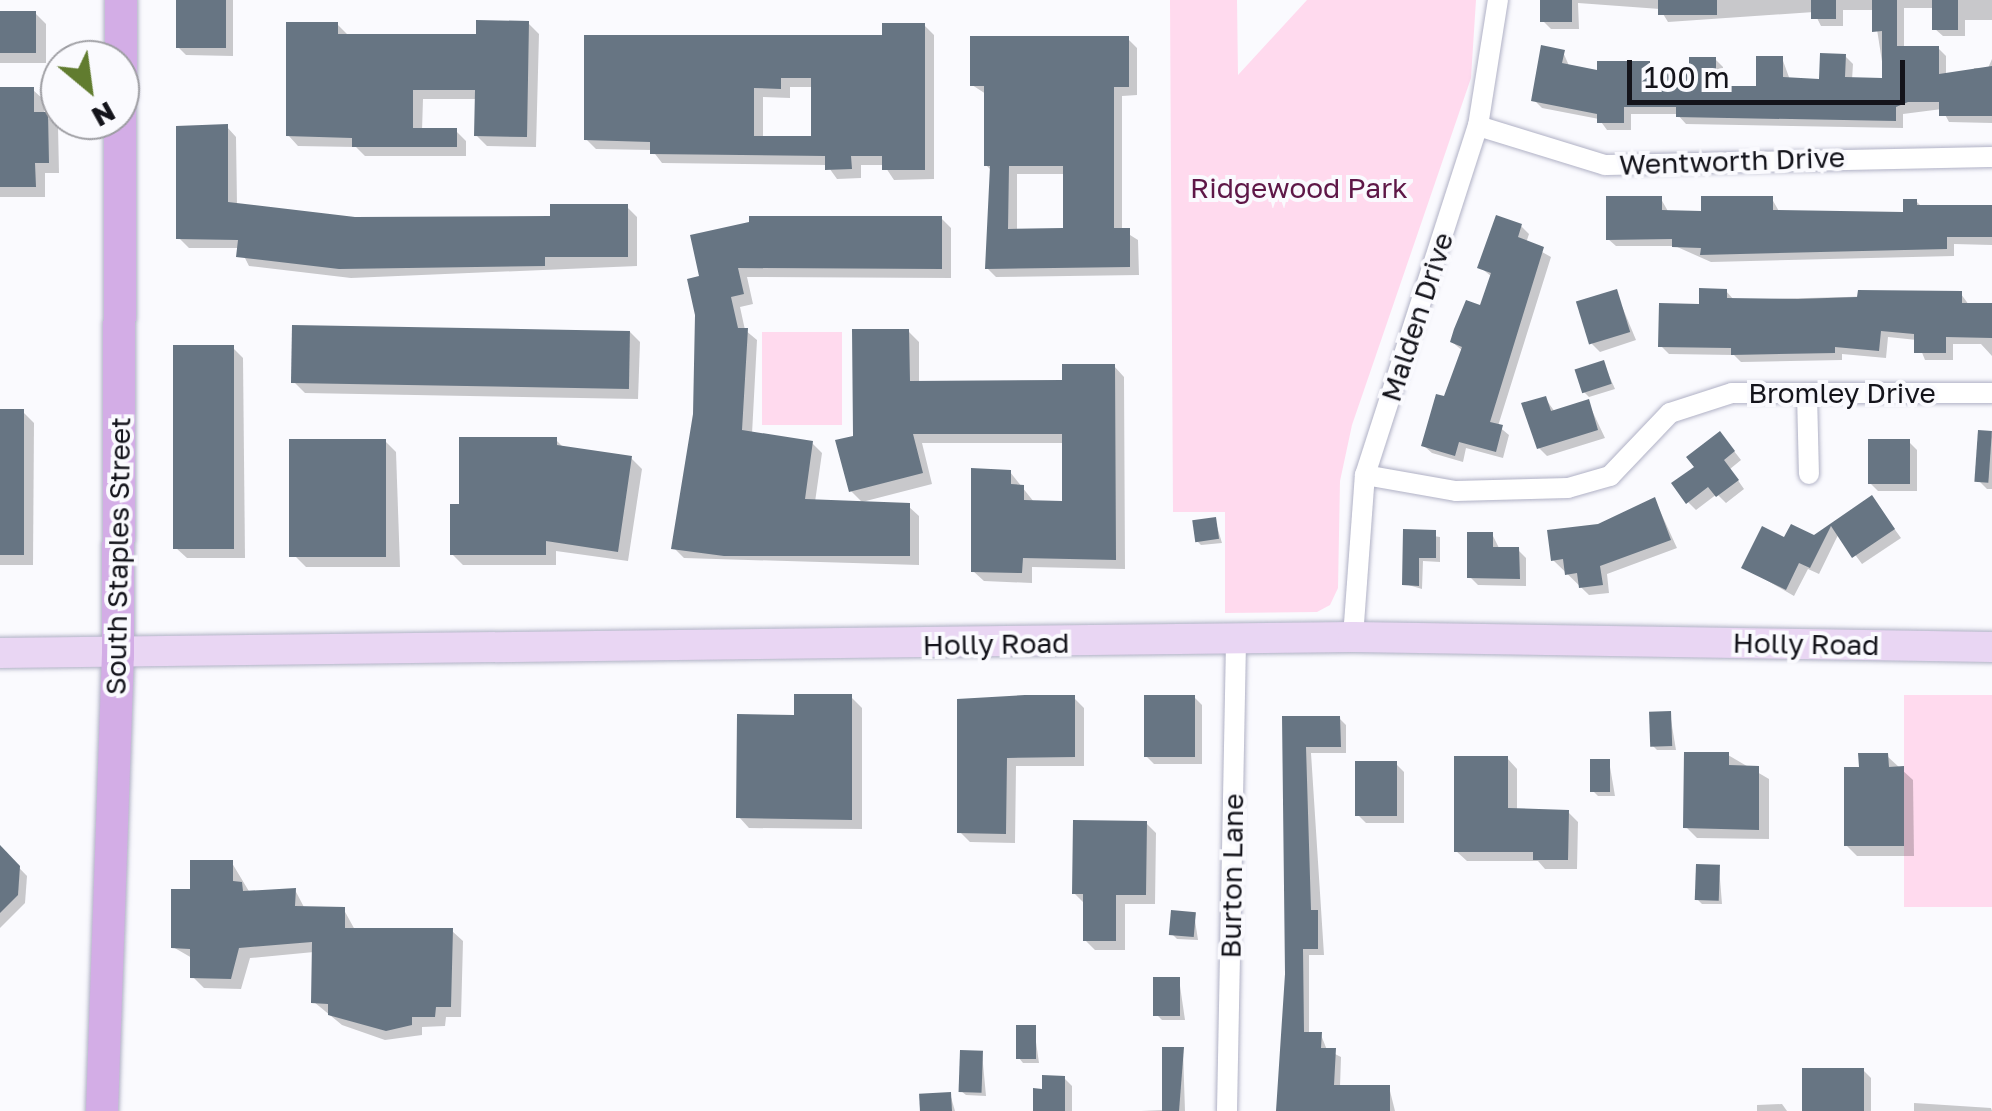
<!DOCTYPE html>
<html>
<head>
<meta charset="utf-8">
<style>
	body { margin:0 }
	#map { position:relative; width:1992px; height:1111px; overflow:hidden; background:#fafafe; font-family:"Golos Text",sans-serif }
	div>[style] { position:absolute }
	.green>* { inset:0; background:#ffdaee; transform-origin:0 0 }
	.shadow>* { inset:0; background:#0003 }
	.building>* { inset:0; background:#677583; transform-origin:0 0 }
	.roads { filter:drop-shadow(0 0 2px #b0b1c5) drop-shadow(0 0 2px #b0b1c5) }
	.minor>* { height:20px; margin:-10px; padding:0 10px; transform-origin:10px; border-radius:10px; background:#fff }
	.secondary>* { height:30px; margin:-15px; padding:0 15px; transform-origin:15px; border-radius:15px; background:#e9d6f3 }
	.primary>* { height:32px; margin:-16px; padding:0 16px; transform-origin:16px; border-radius:16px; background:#d3ade6 }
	span { translate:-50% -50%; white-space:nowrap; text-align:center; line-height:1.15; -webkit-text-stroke:8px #fafafe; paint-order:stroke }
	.street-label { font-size:28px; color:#14141b }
	.park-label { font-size:28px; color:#5e1747 }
	.north { position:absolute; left:40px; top:40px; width:100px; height:100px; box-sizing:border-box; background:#fafafe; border:2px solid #9e9ea3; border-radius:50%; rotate:151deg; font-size:28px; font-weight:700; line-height:40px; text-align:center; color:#14141b }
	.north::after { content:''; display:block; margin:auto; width:35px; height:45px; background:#617c2f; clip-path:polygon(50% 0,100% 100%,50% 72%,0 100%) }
	.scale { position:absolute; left:1627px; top:60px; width:278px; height:45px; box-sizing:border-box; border:5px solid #14141b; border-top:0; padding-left:12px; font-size:30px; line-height:35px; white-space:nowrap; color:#14141b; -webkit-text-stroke:8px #fafafe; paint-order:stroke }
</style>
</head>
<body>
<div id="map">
	<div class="green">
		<div style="clip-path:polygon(1170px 0,1237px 0,1238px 75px,1307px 0,1476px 0,1471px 78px,1352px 425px,1340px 481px,1338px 588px,1330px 605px,1317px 612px,1225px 613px,1225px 512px,1173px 512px)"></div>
		<div style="left:762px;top:332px;width:80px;height:93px"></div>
		<div style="left:1904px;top:695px;width:88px;height:212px"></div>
	</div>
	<div class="shadow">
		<div style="clip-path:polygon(178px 0,233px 0,233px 56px,186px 55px,178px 47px)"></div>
		<div style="clip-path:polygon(1543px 0,1992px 0,1992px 20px,1965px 20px,1965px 36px,1943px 36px,1935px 29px,1935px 8px,1904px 8px,1904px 49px,1938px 48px,1946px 56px,1946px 76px,1974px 76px,1974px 68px,1988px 68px,1992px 59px,1992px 123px,1949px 122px,1942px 109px,1903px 114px,1903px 128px,1686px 124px,1677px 114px,1631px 114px,1631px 130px,1607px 130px,1599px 119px,1542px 108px,1534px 100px,1563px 52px,1570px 68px,1599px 73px,1649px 63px,1657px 74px,1692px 74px,1715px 59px,1723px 67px,1723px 89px,1759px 89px,1782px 58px,1790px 80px,1822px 81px,1845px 56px,1853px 64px,1852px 80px,1885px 81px,1874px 10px,1843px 10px,1843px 26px,1821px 26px,1814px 12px,1668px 22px,1660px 9px,1578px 3px,1579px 29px,1551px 29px,1543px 21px)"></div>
		<div style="clip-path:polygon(0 13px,35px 13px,46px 24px,46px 63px,0 63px)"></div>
		<div style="clip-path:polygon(528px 23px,539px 34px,536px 147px,487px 146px,476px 135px,477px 99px,423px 99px,422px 131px,456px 131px,466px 141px,466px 156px,365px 156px,356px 147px,298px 146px,288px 135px,337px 24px,348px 35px,479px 36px)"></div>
		<div style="clip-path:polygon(evenodd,924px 25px,934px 35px,934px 179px,894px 180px,884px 165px,861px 165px,861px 178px,837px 179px,827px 165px,662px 163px,652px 150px,596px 149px,586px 139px,924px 25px,790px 87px,814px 87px,814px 138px,763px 138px,763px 97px,790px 98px,790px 87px)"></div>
		<div style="clip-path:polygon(evenodd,1128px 39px,1137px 48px,1137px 95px,1122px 96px,1122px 230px,1138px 240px,1139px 275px,996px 277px,987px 268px,992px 171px,986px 165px,986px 94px,972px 85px,1128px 39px,1017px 174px,1066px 174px,1066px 231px,1017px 231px,1017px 174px)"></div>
		<div style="clip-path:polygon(0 89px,33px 90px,44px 100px,44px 115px,58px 126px,59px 173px,45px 173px,45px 197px,0 197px)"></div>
		<div style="clip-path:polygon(227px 127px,236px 137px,237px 205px,355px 219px,553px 218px,627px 207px,637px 217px,637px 266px,351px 278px,249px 266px,240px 248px,189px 248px,179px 238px)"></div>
		<div style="clip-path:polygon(1661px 199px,1669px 213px,1703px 214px,1772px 199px,1780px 213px,1906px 214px,1916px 201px,1922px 207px,1992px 205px,1992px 245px,1954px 244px,1954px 256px,1711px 262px,1675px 246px,1616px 246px,1608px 239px)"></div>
		<div style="clip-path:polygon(941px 218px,951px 228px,951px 278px,747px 277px,753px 304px,740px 307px,745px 330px,757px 340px,752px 434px,812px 443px,822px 453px,815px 502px,908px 506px,919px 516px,919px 565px,684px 558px,674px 548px,695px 414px,702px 278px,693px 237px)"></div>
		<div style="clip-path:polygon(1521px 226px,1529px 234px,1526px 243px,1551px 257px,1498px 426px,1509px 435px,1503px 458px,1466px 448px,1463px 462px,1432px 453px,1424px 446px,1463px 351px,1452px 342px,1481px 308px,1492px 277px,1480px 267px)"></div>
		<div style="clip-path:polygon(1726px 291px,1734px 300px,1961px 294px,1969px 305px,1992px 305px,1992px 356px,1981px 344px,1953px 344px,1953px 360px,1925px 360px,1917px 340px,1888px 337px,1886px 358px,1842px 354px,1842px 360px,1741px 362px,1734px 355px,1669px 354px,1661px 346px)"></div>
		<div style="clip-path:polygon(1616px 292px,1636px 340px,1600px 352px,1592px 344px)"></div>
		<div style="clip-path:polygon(629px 331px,640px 342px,638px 399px,305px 393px,294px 382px)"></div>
		<div style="clip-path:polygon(908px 331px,919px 342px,919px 383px,1065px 383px,1114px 366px,1124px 377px,1125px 569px,1032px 567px,1032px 583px,984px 581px,973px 571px,1010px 472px,1034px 502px,1065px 503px,1065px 443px,922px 443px,932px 484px,862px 502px,851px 491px,855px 438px)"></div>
		<div style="clip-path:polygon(232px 347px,243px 358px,245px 558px,187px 558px,176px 548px)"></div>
		<div style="clip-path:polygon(1603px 362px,1615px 389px,1589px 397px,1584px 392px)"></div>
		<div style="clip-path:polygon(1545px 398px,1555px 412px,1588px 402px,1605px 438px,1547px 456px,1539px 448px)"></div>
		<div style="clip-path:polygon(0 411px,23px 412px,34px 423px,33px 565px,0 565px)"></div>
		<div style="clip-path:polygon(1992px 433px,1992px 489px,1987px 489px,1979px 481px)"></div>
		<div style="clip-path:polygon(556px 440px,565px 449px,631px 458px,642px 469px,628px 561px,556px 551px,556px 565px,463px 565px,452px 554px,462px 506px)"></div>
		<div style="clip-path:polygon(385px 441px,396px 452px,400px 567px,306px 567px,295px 556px)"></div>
		<div style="clip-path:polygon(1727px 442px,1741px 460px,1730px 469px,1744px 489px,1726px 503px,1717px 494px,1696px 510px,1688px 502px)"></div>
		<div style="clip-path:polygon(1909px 442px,1917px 450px,1917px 491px,1878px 491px,1870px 483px)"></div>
		<div style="clip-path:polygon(1872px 498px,1901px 538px,1862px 564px,1839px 533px,1819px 574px,1808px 569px,1794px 596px,1744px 567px,1785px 541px,1814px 538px)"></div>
		<div style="clip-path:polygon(1655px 500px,1677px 548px,1607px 574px,1609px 593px,1589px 595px,1553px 560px,1598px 527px)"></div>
		<div style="clip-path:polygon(1215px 520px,1222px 543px,1201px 545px,1197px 541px)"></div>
		<div style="clip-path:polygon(1406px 532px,1440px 537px,1440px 562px,1423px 561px,1422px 589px,1405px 584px)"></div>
		<div style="clip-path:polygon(1492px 534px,1500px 550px,1518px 550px,1526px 558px,1526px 586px,1478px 585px,1470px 577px)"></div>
		<div style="clip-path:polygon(851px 697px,862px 708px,862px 829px,749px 828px,739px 817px,797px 717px)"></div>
		<div style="clip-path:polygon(1194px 697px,1202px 705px,1202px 764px,1154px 764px,1146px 756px)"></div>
		<div style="clip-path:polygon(1074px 698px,1084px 708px,1084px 766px,1016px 766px,1015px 843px,970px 842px,960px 832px,959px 701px)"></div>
		<div style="clip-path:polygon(1670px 714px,1676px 750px,1657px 750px,1652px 745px)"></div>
		<div style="clip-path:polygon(1339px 718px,1346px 725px,1346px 753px,1311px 753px,1324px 955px,1309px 955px,1309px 1035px,1321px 1035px,1327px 1050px,1341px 1057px,1340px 1087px,1389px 1087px,1395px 1111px,1281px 1111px,1288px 974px,1284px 719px)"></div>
		<div style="clip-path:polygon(1728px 755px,1769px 779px,1769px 839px,1697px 838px,1686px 827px)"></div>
		<div style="clip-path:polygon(1887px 756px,1913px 780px,1914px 856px,1857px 856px,1846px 845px,1861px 769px)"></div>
		<div style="clip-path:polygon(1507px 758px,1517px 769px,1517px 811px,1568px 812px,1578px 822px,1577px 869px,1545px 869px,1538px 861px,1467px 861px,1456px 851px)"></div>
		<div style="clip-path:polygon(1609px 761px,1615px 796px,1598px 796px,1593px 791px)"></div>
		<div style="clip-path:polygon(1396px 764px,1404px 772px,1404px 823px,1366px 823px,1358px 815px)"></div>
		<div style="clip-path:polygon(1146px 823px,1156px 833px,1155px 904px,1125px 904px,1125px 950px,1095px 950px,1085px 940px,1085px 904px,1074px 893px)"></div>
		<div style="clip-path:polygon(0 848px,27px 876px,25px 903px,0 928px)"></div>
		<div style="clip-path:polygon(232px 863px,250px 893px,295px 890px,305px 909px,344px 910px,355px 930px,452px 931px,463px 941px,461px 1017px,446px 1017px,445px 1026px,422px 1027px,422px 1035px,385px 1040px,342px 1025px,314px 1002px,314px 952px,250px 958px,241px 989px,204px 988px,193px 977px,192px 958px,173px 947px,193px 891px)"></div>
		<div style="clip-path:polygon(1719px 867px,1722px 904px,1702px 904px,1697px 899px)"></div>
		<div style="clip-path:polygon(1194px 914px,1198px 940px,1177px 939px,1172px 934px)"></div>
		<div style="clip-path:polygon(1179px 979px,1185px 1020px,1162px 1020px,1157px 1015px)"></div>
		<div style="clip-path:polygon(1034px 1028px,1039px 1063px,1023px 1063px,1019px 1058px)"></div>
		<div style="clip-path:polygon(1183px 1050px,1185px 1111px,1141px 1111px,1165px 1110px)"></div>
		<div style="clip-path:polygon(982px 1053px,986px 1096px,966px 1095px,961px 1091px)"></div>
		<div style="clip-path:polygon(1863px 1070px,1871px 1078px,1871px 1111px,1805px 1111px)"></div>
		<div style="clip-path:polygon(1064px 1078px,1072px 1086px,1072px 1111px,1036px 1111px,1044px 1091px)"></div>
		<div style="clip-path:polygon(950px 1094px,955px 1111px,922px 1111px)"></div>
		<div style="clip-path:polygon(1914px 1103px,1991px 1108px,1992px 1111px,1914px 1111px)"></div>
		<div style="clip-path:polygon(1782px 1104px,1787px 1111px,1757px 1111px,1757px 1105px)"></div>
	</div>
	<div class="building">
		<div style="left:176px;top:0;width:50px;height:48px"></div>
		<div style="left:1540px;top:0;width:32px;height:22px"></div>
		<div style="left:1658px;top:0;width:59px;height:15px"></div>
		<div style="left:1811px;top:0;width:25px;height:19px"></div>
		<div style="clip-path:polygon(1872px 0,1897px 0,1897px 46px,1939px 46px,1939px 74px,1992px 66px,1992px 116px,1939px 116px,1939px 102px,1908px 102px,1896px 107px,1896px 121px,1676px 117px,1676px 107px,1624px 107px,1624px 123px,1597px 123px,1597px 114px,1531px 101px,1541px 45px,1565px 50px,1562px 63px,1597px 70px,1597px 61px,1650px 61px,1650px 71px,1689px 72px,1689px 57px,1716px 57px,1716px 86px,1756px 86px,1756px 56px,1783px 56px,1783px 77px,1819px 79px,1820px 53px,1846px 54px,1845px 77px,1882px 78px,1882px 31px,1872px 32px)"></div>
		<div style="left:1932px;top:0;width:26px;height:30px"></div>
		<div style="left:0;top:11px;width:36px;height:42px"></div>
		<div style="clip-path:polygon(476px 20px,529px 21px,527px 137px,474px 136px,475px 90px,413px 90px,413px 128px,457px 128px,457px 147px,352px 147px,352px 138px,286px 136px,286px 22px,338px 22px,338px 34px,476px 34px)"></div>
		<div style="clip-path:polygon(evenodd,882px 23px,925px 23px,925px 170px,882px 170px,882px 156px,851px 156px,852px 169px,825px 170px,825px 156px,650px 154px,650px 142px,584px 140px,584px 35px,882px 35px,882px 23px,781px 78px,811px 78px,811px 136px,754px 136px,754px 88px,781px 89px,781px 78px)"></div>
		<div style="clip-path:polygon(evenodd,970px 36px,1129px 36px,1129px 87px,1114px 87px,1114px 228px,1130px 228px,1130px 267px,985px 269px,990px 166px,984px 166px,984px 86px,970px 86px,970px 36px,1009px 166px,1063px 166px,1063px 228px,1008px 229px,1009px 166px)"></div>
		<div style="clip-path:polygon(0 87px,34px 87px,34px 112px,48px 112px,49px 163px,35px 163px,36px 187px,0 187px)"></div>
		<div style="clip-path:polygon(228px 124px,228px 202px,355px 217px,550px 216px,550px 204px,628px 204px,628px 257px,545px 257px,545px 266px,339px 269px,236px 257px,238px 240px,176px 239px,176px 126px)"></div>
		<div style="clip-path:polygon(1606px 196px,1662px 196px,1662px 210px,1701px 211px,1701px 196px,1773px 196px,1773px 210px,1903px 212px,1903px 199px,1917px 199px,1917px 205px,1992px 205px,1992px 237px,1947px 237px,1947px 249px,1700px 255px,1701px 248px,1672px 247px,1672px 239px,1606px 240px)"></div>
		<div style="clip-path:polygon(1496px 215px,1522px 224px,1518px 237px,1544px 247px,1490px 422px,1503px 425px,1496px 452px,1459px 442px,1455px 456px,1421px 446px,1436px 394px,1444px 396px,1462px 347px,1450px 342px,1454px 329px,1466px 300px,1480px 305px,1491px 273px,1477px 268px)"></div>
		<div style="clip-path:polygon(749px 216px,942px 216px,942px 269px,738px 268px,744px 294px,731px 297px,738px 328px,748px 328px,742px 430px,813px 441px,805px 499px,910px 503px,910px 556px,724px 556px,671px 549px,693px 414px,695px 315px,687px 279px,699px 276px,690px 235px,749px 222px)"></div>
		<div style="clip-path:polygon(1699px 288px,1727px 289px,1727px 298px,1798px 299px,1857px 297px,1858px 290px,1962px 291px,1962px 303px,1992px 303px,1992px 338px,1946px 337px,1946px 353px,1914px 353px,1914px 334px,1881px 331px,1879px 351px,1835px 347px,1835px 353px,1731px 355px,1731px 348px,1658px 347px,1659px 303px,1699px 304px)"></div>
		<div style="left:1617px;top:289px;width:45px;height:43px;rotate:73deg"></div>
		<div style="left:292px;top:325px;width:338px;height:58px;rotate:1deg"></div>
		<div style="clip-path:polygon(852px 329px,909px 329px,910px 381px,1062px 380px,1062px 364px,1115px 364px,1116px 560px,1023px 558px,1022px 573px,971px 572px,971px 468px,1011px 470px,1011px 484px,1024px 485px,1024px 500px,1062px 501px,1062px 434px,913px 434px,923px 473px,849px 492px,835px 440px,853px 436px)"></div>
		<div style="left:173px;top:345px;width:61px;height:204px"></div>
		<div style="left:1604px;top:360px;width:25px;height:31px;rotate:72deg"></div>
		<div style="clip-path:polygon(1546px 396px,1551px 411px,1589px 399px,1598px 430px,1537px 449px,1521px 403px)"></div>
		<div style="left:0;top:409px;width:24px;height:146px"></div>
		<div style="left:1978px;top:430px;width:14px;height:52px;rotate:4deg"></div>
		<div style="clip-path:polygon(1720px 431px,1735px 451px,1724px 460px,1739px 480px,1716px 497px,1708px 487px,1686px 504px,1671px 483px,1694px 467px,1686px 457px)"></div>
		<div style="clip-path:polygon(459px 437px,557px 437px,557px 445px,632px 456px,618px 552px,546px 541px,546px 555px,450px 555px,450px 504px,459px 504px)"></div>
		<div style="left:289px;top:439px;width:97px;height:118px"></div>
		<div style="left:1868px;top:439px;width:42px;height:45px"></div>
		<div style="clip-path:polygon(1872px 495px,1895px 529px,1852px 558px,1831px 526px,1810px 568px,1799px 563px,1786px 590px,1741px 568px,1762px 526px,1784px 537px,1791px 524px,1814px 535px)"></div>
		<div style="clip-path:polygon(1655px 497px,1671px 540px,1600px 566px,1603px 585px,1579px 588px,1577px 573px,1565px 575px,1563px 559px,1551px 561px,1547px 530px,1598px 524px)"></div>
		<div style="left:1216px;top:517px;width:22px;height:24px;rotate:82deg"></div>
		<div style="clip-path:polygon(1403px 529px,1436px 530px,1436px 558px,1419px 558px,1419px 586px,1402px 585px)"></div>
		<div style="clip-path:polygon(1467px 532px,1493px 532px,1493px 547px,1519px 547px,1520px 579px,1467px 578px)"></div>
		<div style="clip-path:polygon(794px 694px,852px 694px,852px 820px,736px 818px,737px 714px,794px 715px)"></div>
		<div style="clip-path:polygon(1025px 695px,1075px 695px,1075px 757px,1007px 758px,1006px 834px,957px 833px,957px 699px)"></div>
		<div style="left:1144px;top:695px;width:51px;height:62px"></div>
		<div style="left:1671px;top:711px;width:35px;height:22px;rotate:88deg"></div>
		<div style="clip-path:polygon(1282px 716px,1340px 716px,1341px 747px,1306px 747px,1311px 910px,1318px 910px,1318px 949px,1303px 949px,1304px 1032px,1322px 1032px,1321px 1048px,1336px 1048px,1334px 1085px,1390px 1085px,1390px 1111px,1276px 1111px,1285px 974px)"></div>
		<div style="clip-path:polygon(1684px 752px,1729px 752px,1729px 765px,1759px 766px,1759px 830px,1683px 828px)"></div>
		<div style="clip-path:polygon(1858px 753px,1888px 753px,1889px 767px,1904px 766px,1904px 846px,1844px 846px,1844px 767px,1859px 767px)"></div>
		<div style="clip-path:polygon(1454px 756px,1508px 756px,1508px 808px,1569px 810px,1568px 860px,1533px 860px,1533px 852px,1454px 852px)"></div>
		<div style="left:1590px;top:759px;width:20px;height:33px"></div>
		<div style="left:1355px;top:761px;width:42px;height:55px"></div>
		<div style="clip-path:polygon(1073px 820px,1147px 821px,1146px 895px,1116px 895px,1116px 941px,1083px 941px,1083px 894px,1072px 894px)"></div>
		<div style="clip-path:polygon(0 845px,20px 866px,18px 895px,0 913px)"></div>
		<div style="clip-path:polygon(190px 860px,233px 860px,233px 881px,242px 882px,243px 891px,296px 888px,295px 906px,345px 907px,345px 928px,453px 928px,451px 1007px,436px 1007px,435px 1017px,412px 1017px,412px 1025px,386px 1031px,328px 1015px,328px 1004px,311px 1003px,312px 942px,239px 948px,231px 979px,190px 978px,190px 949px,171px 948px,171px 889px,190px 889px)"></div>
		<div style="left:1696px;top:864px;width:24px;height:36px;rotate:2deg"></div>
		<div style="left:1171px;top:910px;width:25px;height:25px;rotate:5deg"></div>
		<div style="left:1153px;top:977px;width:27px;height:39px"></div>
		<div style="left:1016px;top:1025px;width:20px;height:34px"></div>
		<div style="clip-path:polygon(1162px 1047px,1184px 1047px,1179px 1111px,1162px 1111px)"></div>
		<div style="left:960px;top:1050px;width:23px;height:42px;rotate:2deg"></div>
		<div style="left:1802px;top:1068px;width:62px;height:43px"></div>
		<div style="clip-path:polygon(1042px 1075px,1065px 1076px,1065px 1111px,1033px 1111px,1033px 1088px,1042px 1089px)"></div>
		<div style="left:951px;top:1092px;width:19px;height:32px;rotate:87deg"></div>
	</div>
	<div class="roads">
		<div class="minor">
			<div style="left:1478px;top:126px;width:133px;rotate:17.1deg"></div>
			<div style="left:1605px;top:165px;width:387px;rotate:-1.2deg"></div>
			<div style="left:1807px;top:394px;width:80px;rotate:88.6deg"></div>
			<div style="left:1365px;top:475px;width:92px;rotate:10deg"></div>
			<div style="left:1456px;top:491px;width:112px;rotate:-1.5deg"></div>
			<div style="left:1568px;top:488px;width:44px;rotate:-15.9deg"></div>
			<div style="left:1610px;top:476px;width:87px;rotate:-46.4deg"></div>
			<div style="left:1670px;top:413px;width:65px;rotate:-17.9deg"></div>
			<div style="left:1732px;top:393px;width:260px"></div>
			<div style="left:1353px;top:637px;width:162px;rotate:-85.8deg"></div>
			<div style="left:1365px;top:475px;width:367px;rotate:-72.1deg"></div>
			<div style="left:1478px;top:126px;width:128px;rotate:-81deg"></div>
			<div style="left:1227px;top:1111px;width:471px;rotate:-88.9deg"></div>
		</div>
		<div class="secondary">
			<div style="left:0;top:653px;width:1353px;rotate:-0.68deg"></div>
			<div style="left:1353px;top:637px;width:639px;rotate:0.9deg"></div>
		</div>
		<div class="primary">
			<div style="left:102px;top:1111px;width:455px;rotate:-88deg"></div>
			<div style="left:118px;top:656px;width:656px;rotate:-89.74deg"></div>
		</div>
	</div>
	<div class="street-label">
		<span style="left:1732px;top:161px;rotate:-2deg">Wentworth Drive</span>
		<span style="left:1417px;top:317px;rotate:-72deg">Malden Drive</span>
		<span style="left:1842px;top:393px">Bromley Drive</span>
		<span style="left:118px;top:556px;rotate:-89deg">South Staples Street</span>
		<span style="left:996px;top:644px;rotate:-1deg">Holly Road</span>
		<span style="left:1806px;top:644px;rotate:1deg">Holly Road</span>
		<span style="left:1232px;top:876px;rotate:-89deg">Burton Lane</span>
	</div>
	<div class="park-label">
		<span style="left:1299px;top:188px">Ridgewood Park</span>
	</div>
	<div class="north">N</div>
	<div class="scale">100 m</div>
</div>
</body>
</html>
